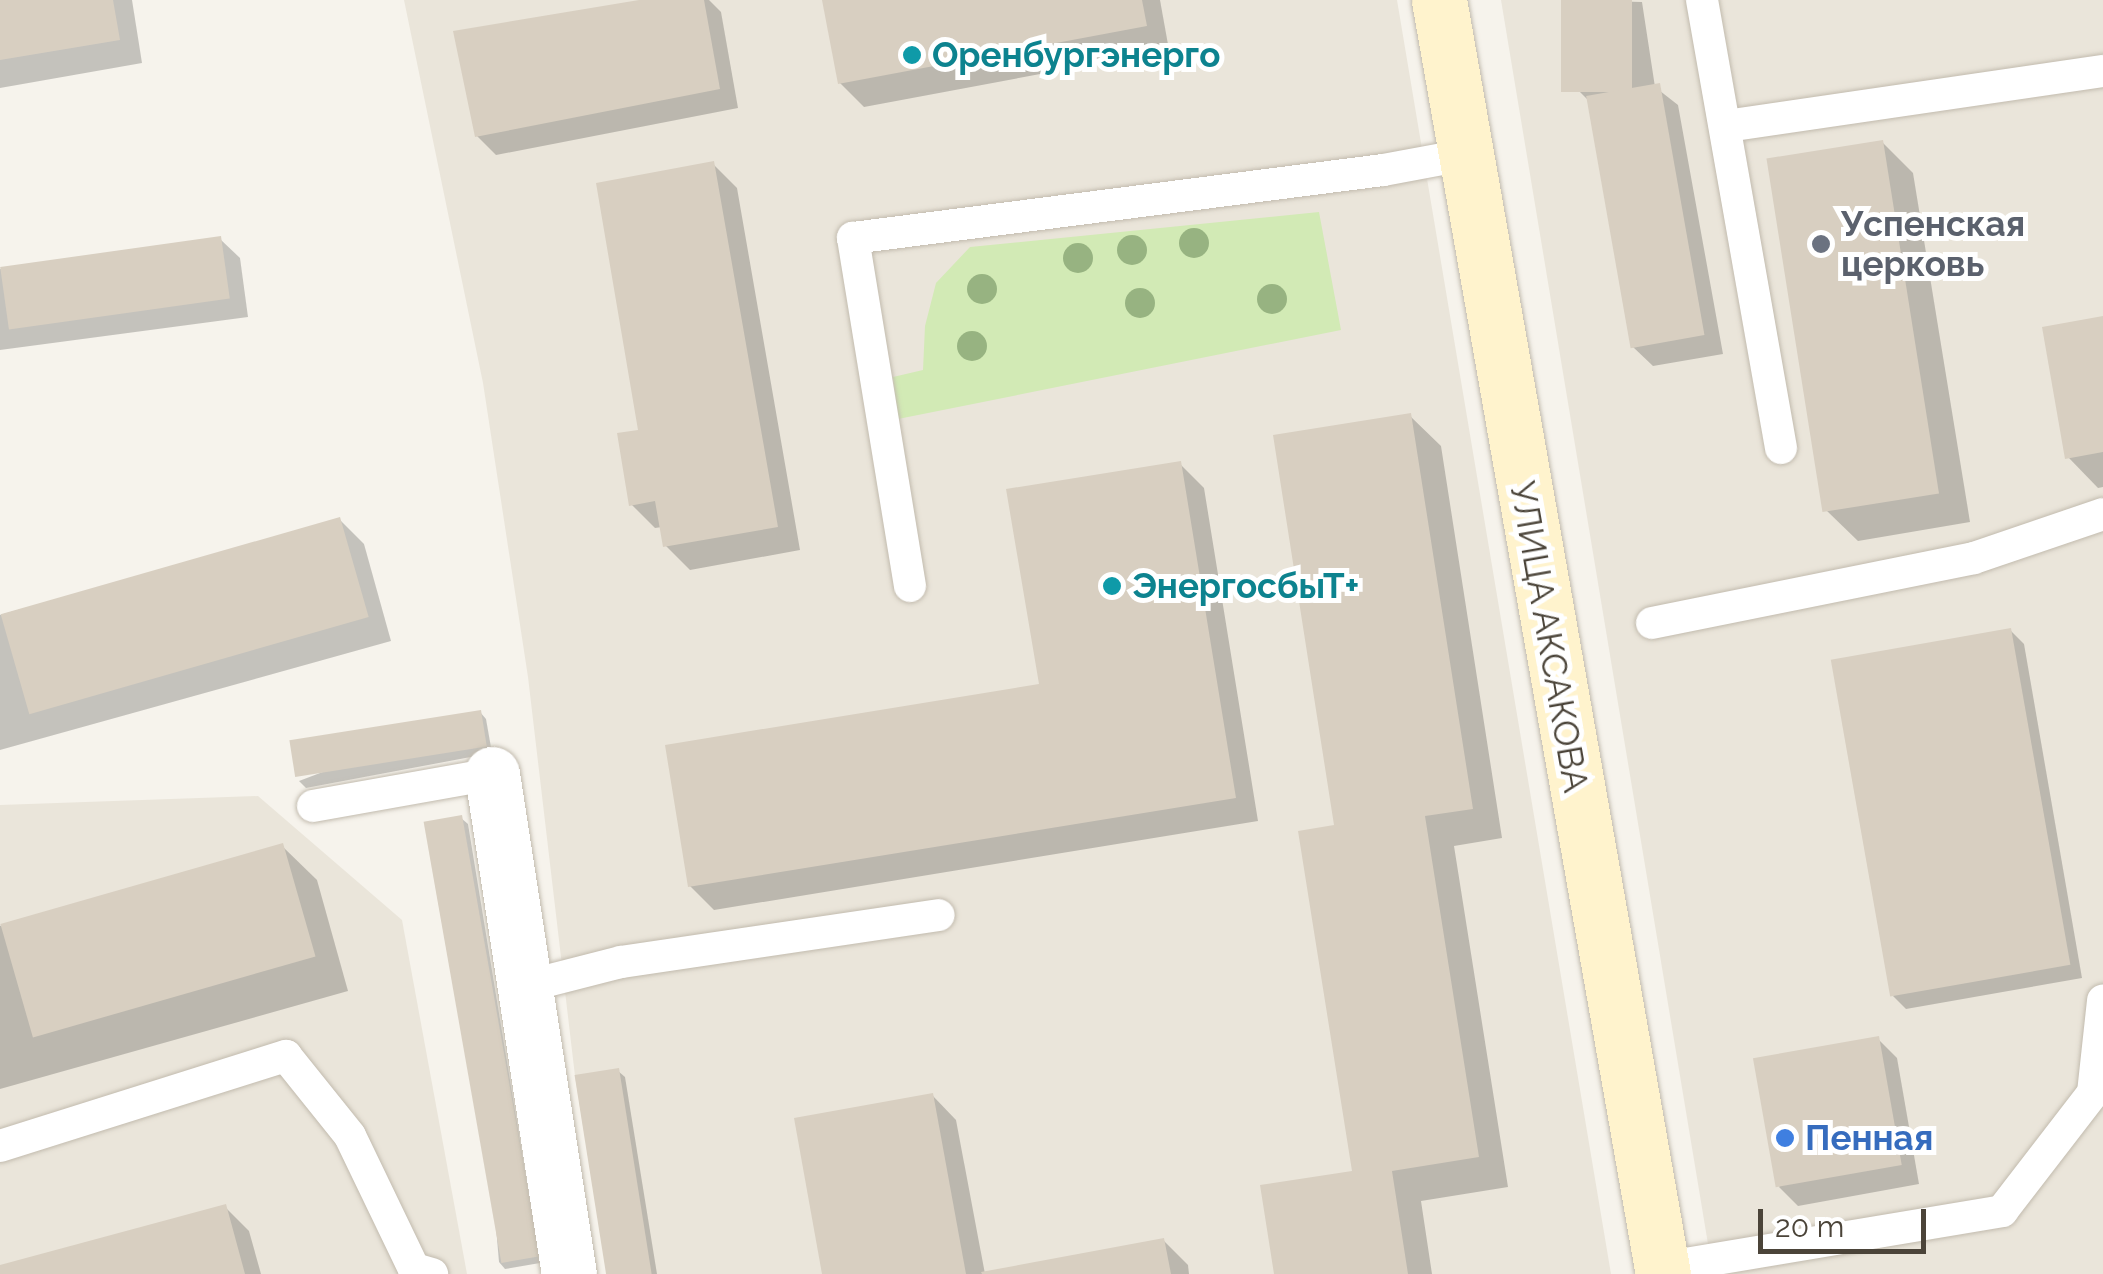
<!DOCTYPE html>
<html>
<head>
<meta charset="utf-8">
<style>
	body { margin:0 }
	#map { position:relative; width:2103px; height:1274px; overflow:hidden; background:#f6f3ec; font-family:Raleway,sans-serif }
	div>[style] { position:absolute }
	.residential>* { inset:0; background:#eae5da }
	.green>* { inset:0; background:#d2eab5 }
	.shadow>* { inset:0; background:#0003 }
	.building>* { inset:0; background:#d8cfc1; transform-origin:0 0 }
	.roads { filter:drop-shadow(0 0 2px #c2bbae) drop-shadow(0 0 2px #c2bbae) }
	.service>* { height:32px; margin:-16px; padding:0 16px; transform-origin:16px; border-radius:16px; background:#fff }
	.minor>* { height:55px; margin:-27.5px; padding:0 27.5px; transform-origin:27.5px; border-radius:27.5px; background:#fff }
	.secondary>* { height:55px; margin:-27.5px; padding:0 27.5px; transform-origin:27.5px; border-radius:27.5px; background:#fff3cd }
	.trees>* { width:30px; height:30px; margin:-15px; border-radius:50%; background:#97b381 }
	.dots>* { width:28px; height:28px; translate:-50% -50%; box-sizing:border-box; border:5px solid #fff; border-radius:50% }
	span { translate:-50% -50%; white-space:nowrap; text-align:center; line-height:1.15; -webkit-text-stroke:10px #fff; paint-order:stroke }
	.culture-label { font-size:35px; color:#0d838f; font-weight:700 }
	.left { translate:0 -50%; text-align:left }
	.worship-label { font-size:35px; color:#5b616d; font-weight:700 }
	.street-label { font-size:35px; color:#4b4439 }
	.shop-label { font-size:35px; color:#366cbe; font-weight:700 }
	.scale { position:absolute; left:1758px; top:1209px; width:168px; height:45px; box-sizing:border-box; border:5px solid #4b4439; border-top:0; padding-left:12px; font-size:30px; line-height:35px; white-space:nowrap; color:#4b4439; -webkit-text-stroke:8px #fff; paint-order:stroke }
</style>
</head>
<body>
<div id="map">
	<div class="residential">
		<div style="clip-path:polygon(404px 0,1397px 0,1611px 1274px,607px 1274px,575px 1076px,528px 677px,483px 383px)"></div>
		<div style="clip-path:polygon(1501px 0,2103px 0,2103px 1274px,1713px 1274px)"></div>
		<div style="clip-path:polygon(258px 796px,402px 920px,467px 1274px,0 1274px,0 805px)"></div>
	</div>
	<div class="green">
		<div style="clip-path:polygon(1319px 212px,1341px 330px,898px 419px,893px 377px,923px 370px,925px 326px,936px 283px,970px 247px)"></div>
	</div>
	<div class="shadow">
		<div style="clip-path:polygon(0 0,132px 0,142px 63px,0 88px)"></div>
		<div style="clip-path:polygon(654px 0,709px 0,721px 12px,738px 108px,496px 155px,477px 136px)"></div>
		<div style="clip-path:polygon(825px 0,1160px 0,1169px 50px,864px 107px,840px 83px)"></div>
		<div style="clip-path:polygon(1564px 0,1642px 2px,1655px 87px,1678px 105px,1723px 354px,1653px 366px,1633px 347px,1590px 102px,1578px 90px)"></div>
		<div style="clip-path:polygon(1882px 142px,1913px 173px,1970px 522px,1858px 541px,1827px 511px)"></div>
		<div style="clip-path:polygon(713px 164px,737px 188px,800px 550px,690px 570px,666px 546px,662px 527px,655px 528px,631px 504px)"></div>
		<div style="clip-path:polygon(220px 239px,240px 258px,248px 317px,0 350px,0 269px)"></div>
		<div style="clip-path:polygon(2103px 319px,2103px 487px,2098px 488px,2068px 457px)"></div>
		<div style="clip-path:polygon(1410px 416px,1441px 446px,1502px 838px,1454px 846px,1508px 1187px,1421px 1201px,1432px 1274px,1276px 1274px,1354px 1173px,1337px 827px)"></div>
		<div style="clip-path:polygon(1180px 464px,1204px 488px,1258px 821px,714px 910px,690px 886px,1042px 686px)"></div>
		<div style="clip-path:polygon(340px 520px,364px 544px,391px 641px,0 750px,0 615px)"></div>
		<div style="clip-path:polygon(2010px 630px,2024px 644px,2082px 978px,1906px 1009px,1893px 996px)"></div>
		<div style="clip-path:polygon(480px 712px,486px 719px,492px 753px,306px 788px,299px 781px)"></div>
		<div style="clip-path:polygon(461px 818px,468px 824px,540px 1263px,505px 1269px,499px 1262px)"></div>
		<div style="clip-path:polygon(282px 846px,317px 880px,348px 991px,0 1089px,0 926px)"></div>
		<div style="clip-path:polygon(1878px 1039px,1897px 1058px,1919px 1184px,1798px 1206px,1779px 1187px)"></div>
		<div style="clip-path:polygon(618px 1071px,625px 1077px,657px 1274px,609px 1274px)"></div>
		<div style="clip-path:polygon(932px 1095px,956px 1120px,985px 1274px,824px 1274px)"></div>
		<div style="clip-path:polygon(225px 1207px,249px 1231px,261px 1274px,0 1274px,0 1268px)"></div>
		<div style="clip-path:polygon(1164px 1241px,1188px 1265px,1189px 1274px,985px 1274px)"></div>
	</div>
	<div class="building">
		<div style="clip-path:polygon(0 0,113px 0,120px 40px,0 60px)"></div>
		<div style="clip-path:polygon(639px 0,704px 0,720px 89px,475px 137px,453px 31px)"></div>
		<div style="clip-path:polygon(822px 0,1142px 0,1147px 26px,838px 84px)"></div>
		<div style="left:1561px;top:0;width:71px;height:92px"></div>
		<div style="left:1660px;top:83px;width:256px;height:75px;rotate:80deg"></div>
		<div style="left:1883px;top:140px;width:358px;height:118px;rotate:81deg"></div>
		<div style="clip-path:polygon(714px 161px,778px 527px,663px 547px,655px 501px,629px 506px,617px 433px,638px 430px,596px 183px)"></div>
		<div style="left:221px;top:236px;width:63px;height:223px;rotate:82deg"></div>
		<div style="clip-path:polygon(2103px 316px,2103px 452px,2065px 459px,2042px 327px)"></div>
		<div style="clip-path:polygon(1411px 413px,1473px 809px,1425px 816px,1479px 1157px,1392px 1171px,1408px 1274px,1274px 1274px,1260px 1185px,1352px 1171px,1298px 831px,1334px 825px,1273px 435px)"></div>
		<div style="clip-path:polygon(1181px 461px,1236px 798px,688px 887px,665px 745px,1039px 684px,1006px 489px)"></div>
		<div style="left:340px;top:517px;width:104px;height:353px;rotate:74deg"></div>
		<div style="left:2011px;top:628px;width:342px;height:183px;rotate:80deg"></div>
		<div style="left:481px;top:710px;width:37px;height:194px;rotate:81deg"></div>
		<div style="left:462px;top:815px;width:448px;height:39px;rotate:80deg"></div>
		<div style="left:283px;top:843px;width:118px;height:294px;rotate:74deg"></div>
		<div style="left:1879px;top:1036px;width:131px;height:128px;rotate:80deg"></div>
		<div style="left:619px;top:1068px;width:209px;height:45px;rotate:81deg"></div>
		<div style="clip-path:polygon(933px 1093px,966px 1274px,822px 1274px,794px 1118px)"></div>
		<div style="clip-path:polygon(226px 1204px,245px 1274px,0 1274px,0 1265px)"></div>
		<div style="clip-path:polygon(1164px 1238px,1171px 1274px,982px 1274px,981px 1272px)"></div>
	</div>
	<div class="roads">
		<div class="service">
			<div style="left:1702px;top:0;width:455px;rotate:80deg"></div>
			<div style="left:1726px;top:126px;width:381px;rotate:-8.3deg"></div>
			<div style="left:910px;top:586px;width:353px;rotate:-99.3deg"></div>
			<div style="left:853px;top:238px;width:534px;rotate:-7.31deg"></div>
			<div style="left:1383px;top:170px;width:82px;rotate:-10.5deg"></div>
			<div style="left:1652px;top:623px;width:328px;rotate:-11.4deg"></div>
			<div style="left:1974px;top:558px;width:136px;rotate:-18.8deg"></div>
			<div style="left:313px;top:806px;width:182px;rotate:-10.1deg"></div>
			<div style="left:527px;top:986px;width:97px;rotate:-14.3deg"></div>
			<div style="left:621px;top:962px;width:321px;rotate:-8.4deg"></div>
			<div style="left:0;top:1146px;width:300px;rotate:-17.5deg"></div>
			<div style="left:286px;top:1056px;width:102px;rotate:51.3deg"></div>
			<div style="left:350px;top:1136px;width:148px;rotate:64.3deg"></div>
			<div style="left:414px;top:1269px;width:19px;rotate:16deg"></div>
			<div style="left:1662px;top:1268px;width:345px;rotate:-9.5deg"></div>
			<div style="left:2002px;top:1211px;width:149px;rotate:-52.4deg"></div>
			<div style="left:2093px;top:1093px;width:93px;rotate:-83.8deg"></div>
		</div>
		<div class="minor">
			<div style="left:492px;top:774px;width:506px;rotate:81.25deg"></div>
		</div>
		<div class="secondary">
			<div style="left:1439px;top:0;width:1294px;rotate:80.03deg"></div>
		</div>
	</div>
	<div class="trees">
		<div style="left:1194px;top:243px"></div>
		<div style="left:1132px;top:250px"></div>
		<div style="left:1078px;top:258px"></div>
		<div style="left:982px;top:289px"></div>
		<div style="left:1272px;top:299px"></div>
		<div style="left:1140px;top:303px"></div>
		<div style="left:972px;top:346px"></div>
	</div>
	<div class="dots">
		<div style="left:912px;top:55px;background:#0f9aa8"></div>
		<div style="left:1821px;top:244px;background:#6b7280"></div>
		<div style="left:1112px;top:586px;background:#0f9aa8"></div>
		<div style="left:1785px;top:1138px;background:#3f7fe0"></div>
	</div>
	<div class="culture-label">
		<span class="left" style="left:932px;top:55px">Оренбургэнерго</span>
		<span class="left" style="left:1132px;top:586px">ЭнергосбыТ+</span>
	</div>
	<div class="worship-label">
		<span class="left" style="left:1841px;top:244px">Успенская<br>церковь</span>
	</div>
	<div class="street-label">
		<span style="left:1549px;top:637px;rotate:80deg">УЛИЦА АКСАКОВА</span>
	</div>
	<div class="shop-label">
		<span class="left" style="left:1805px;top:1138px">Пенная</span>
	</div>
	<div class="scale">20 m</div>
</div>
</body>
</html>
